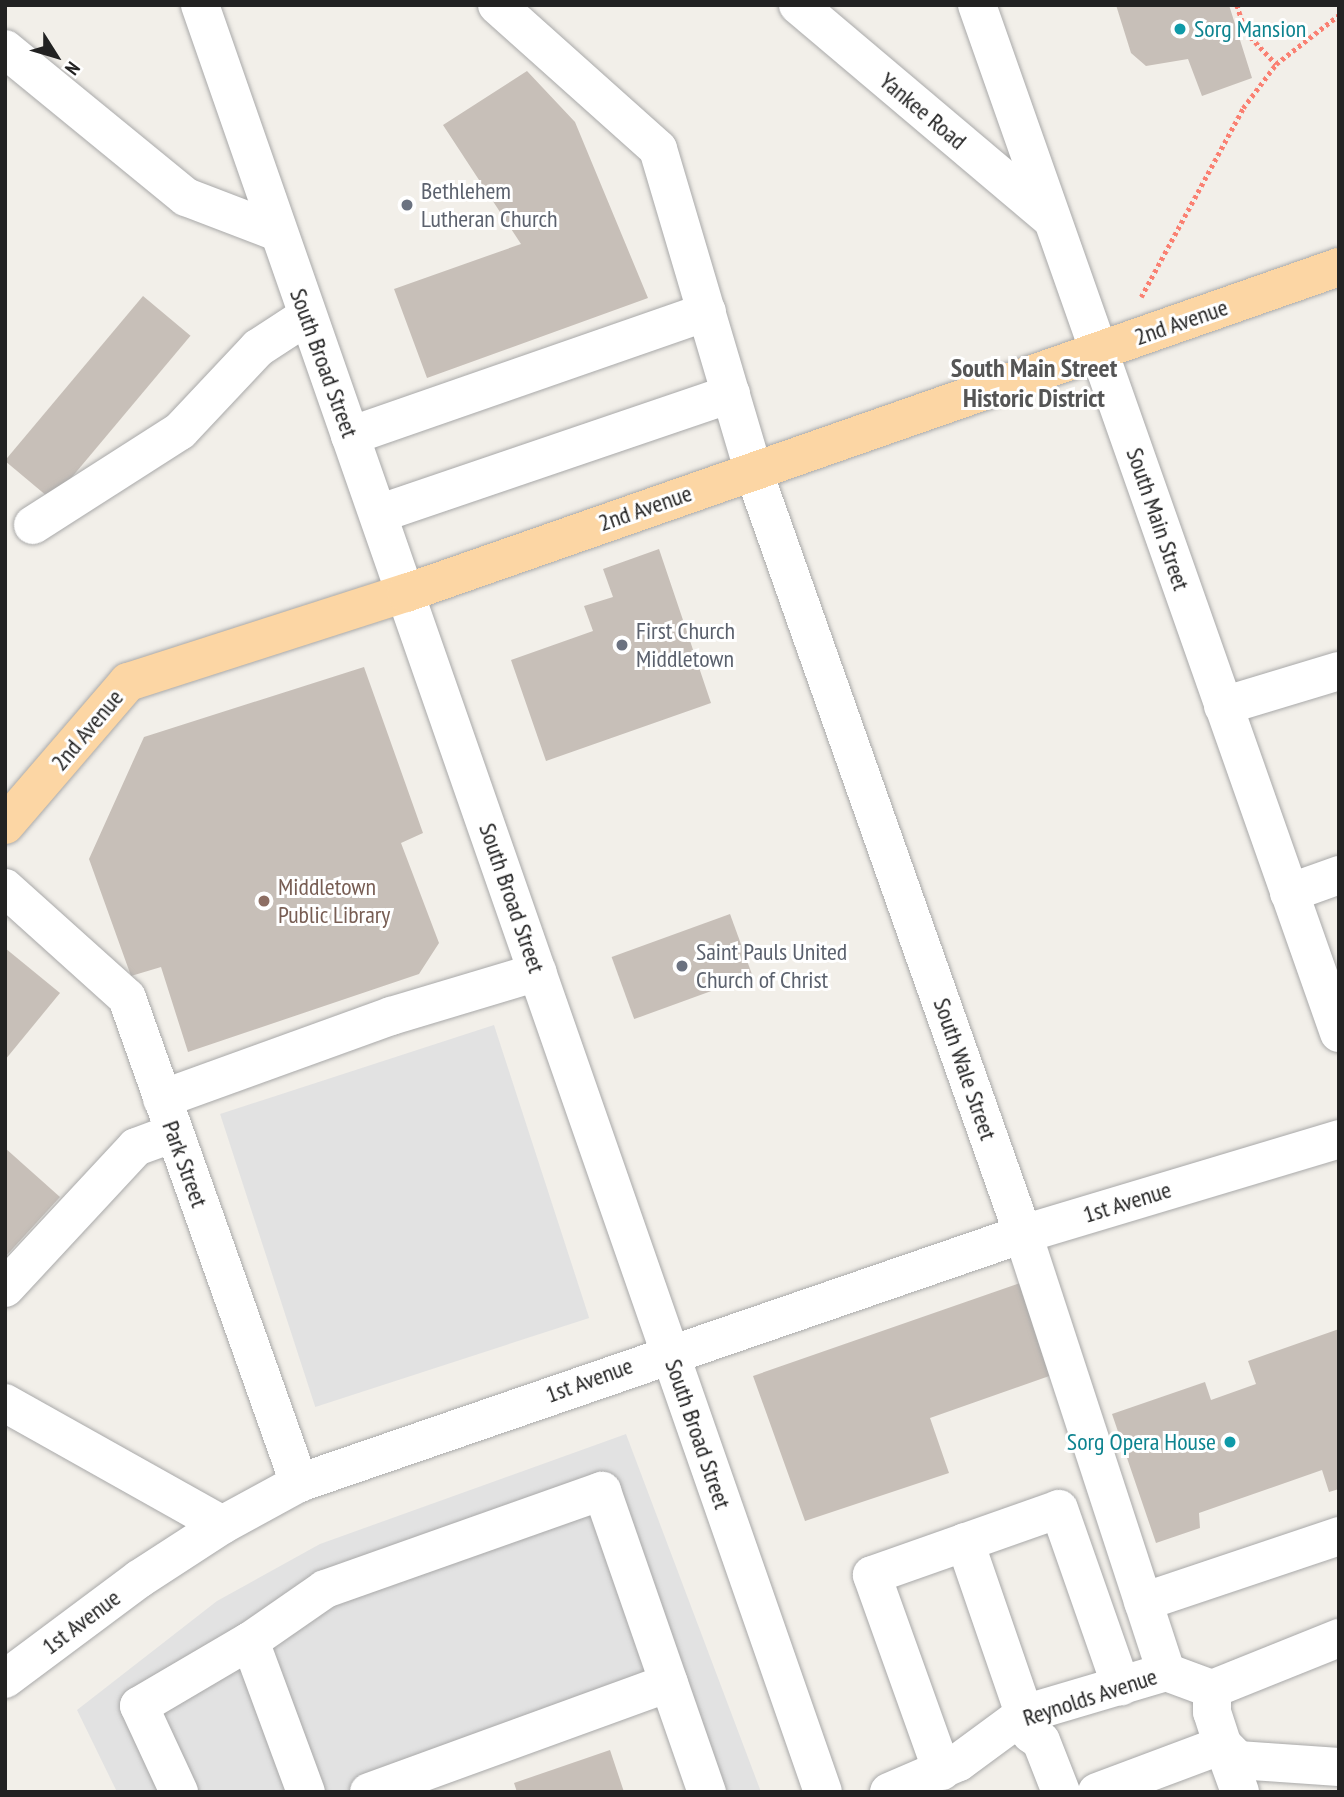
<!DOCTYPE html>
<html>
<head>
<meta charset="utf-8">
<style>
	body { margin:0 }
	#map { position:relative; width:1344px; height:1797px; overflow:hidden; background:#f2efe9; font-family:"PT Sans Narrow",sans-serif }
	div>[style] { position:absolute }
	.parking>* { inset:0; background:#e2e2e2; transform-origin:0 0 }
	.building>* { inset:0; background:#c7bfb8; transform-origin:0 0 }
	.path>* { height:4.5px; margin-top:-2.25px; transform-origin:0; background:repeating-linear-gradient(90deg,#fa8072 0 3.5px,transparent 0 7px) }
	.roads { filter:drop-shadow(0 0 2px #a9a9a9) drop-shadow(0 0 2px #a9a9a9) }
	.minor>* { height:38px; margin:-19px; padding:0 19px; transform-origin:19px; border-radius:19px; background:#fff }
	.major>* { height:38px; margin:-19px; padding:0 19px; transform-origin:19px; border-radius:19px; background:#fcd6a4 }
	.dots>* { width:19px; height:19px; translate:-50% -50%; box-sizing:border-box; border:4px solid #fff; border-radius:50% }
	span { translate:-50% -50%; white-space:nowrap; text-align:center; line-height:1.15; -webkit-text-stroke:6px #fff; paint-order:stroke }
	.culture-label { font-size:24px; color:#0d838f }
	.left { translate:0 -50%; text-align:left }
	.right { translate:-100% -50%; text-align:right }
	.street-label { font-size:24px; color:#222 }
	.worship-label { font-size:24px; color:#5b616d }
	.education-label { font-size:24px; color:#785e54 }
	.neighbourhood-label { font-size:26px; color:#555; font-weight:700 }
	.frame { position:absolute; inset:0; border:7px solid #222; pointer-events:none }
	.north { position:absolute; left:21px; top:21px; width:70px; height:70px; -webkit-text-stroke:5px #fff; paint-order:stroke; rotate:127deg; font-size:19px; font-weight:700; line-height:28px; text-align:center; color:#222 }
	.north::after { content:''; display:block; margin:auto; width:24px; height:32px; background:#222; clip-path:polygon(50% 0,100% 100%,50% 72%,0 100%) }
</style>
</head>
<body>
<div id="map">
	<div class="parking">
		<div style="left:494px;top:1025px;width:308px;height:288px;rotate:72deg"></div>
		<div style="clip-path:polygon(626px 1434px,761px 1792px,707px 1792px,669px 1683px,369px 1792px,117px 1792px,77px 1710px,217px 1601px,320px 1544px)"></div>
	</div>
	<div class="building">
		<div style="clip-path:polygon(1116px 5px,1229px 5px,1252px 78px,1202px 96px,1188px 59px,1146px 66px,1131px 53px)"></div>
		<div style="clip-path:polygon(527px 71px,575px 122px,648px 298px,427px 378px,394px 289px,521px 244px,443px 125px)"></div>
		<div style="left:143px;top:296px;width:62px;height:215px;rotate:40deg"></div>
		<div style="clip-path:polygon(659px 549px,711px 703px,546px 761px,511px 660px,593px 631px,584px 606px,613px 597px,603px 569px)"></div>
		<div style="clip-path:polygon(364px 667px,423px 833px,401px 843px,439px 943px,419px 974px,188px 1052px,161px 967px,131px 976px,89px 859px,144px 737px)"></div>
		<div style="left:730px;top:914px;width:66px;height:126px;rotate:70deg"></div>
		<div style="clip-path:polygon(5px 948px,60px 993px,5px 1060px)"></div>
		<div style="clip-path:polygon(5px 1148px,60px 1197px,5px 1257px)"></div>
		<div style="clip-path:polygon(1023px 1282px,1055px 1374px,930px 1418px,949px 1473px,805px 1521px,753px 1376px)"></div>
		<div style="clip-path:polygon(1339px 1329px,1339px 1489px,1329px 1492px,1322px 1470px,1199px 1513px,1200px 1528px,1156px 1543px,1112px 1414px,1205px 1382px,1211px 1400px,1256px 1384px,1248px 1361px)"></div>
		<div style="clip-path:polygon(610px 1750px,624px 1792px,517px 1792px,514px 1783px)"></div>
	</div>
	<div class="path">
		<div style="left:1237px;top:5px;width:28px;rotate:72deg"></div>
		<div style="left:1246px;top:32px;width:44px;rotate:46.8deg"></div>
		<div style="left:1141px;top:297px;width:215px;rotate:-61.6deg"></div>
		<div style="left:1243px;top:108px;width:55px;rotate:-53.1deg"></div>
		<div style="left:1276px;top:64px;width:80px;rotate:-37.9deg"></div>
	</div>
	<div class="roads">
		<div class="minor">
			<div style="left:200px;top:5px;width:1892px;rotate:70.78deg"></div>
			<div style="left:497px;top:5px;width:216px;rotate:41.8deg"></div>
			<div style="left:658px;top:149px;width:335px;rotate:73.5deg"></div>
			<div style="left:753px;top:470px;width:810px;rotate:70.54deg"></div>
			<div style="left:1023px;top:1234px;width:461px;rotate:71.9deg"></div>
			<div style="left:798px;top:5px;width:327px;rotate:40.2deg"></div>
			<div style="left:977px;top:5px;width:1090px;rotate:70.6deg"></div>
			<div style="left:5px;top:49px;width:234px;rotate:39.3deg"></div>
			<div style="left:186px;top:197px;width:97px;rotate:21deg"></div>
			<div style="left:350px;top:436px;width:378px;rotate:-19.2deg"></div>
			<div style="left:378px;top:514px;width:373px;rotate:-18.8deg"></div>
			<div style="left:33px;top:525px;width:174px;rotate:-32.6deg"></div>
			<div style="left:180px;top:431px;width:114px;rotate:-46.8deg"></div>
			<div style="left:258px;top:348px;width:59px;rotate:-33.1deg"></div>
			<div style="left:1223px;top:706px;width:121px;rotate:-16.8deg"></div>
			<div style="left:5px;top:888px;width:164px;rotate:42deg"></div>
			<div style="left:127px;top:998px;width:515px;rotate:70.47deg"></div>
			<div style="left:1289px;top:893px;width:53px;rotate:-19.8deg"></div>
			<div style="left:162px;top:1099px;width:244px;rotate:-19.9deg"></div>
			<div style="left:391px;top:1016px;width:153px;rotate:-16.7deg"></div>
			<div style="left:5px;top:1288px;width:192px;rotate:-47.1deg"></div>
			<div style="left:136px;top:1147px;width:40px;rotate:-20.2deg"></div>
			<div style="left:5px;top:1403px;width:249px;rotate:29.3deg"></div>
			<div style="left:965px;top:1542px;width:203px;rotate:71deg"></div>
			<div style="left:1031px;top:1734px;width:12px;rotate:35deg"></div>
			<div style="left:1041px;top:1741px;width:55px;rotate:68.6deg"></div>
			<div style="left:1143px;top:1602px;width:207px;rotate:-18.6deg"></div>
			<div style="left:250px;top:1641px;width:161px;rotate:69.7deg"></div>
			<div style="left:5px;top:1679px;width:167px;rotate:-36.7deg"></div>
			<div style="left:139px;top:1579px;width:99px;rotate:-33deg"></div>
			<div style="left:222px;top:1525px;width:88px;rotate:-28.6deg"></div>
			<div style="left:299px;top:1483px;width:766px;rotate:-18.98deg"></div>
			<div style="left:1023px;top:1234px;width:330px;rotate:-16.7deg"></div>
			<div style="left:1212px;top:1689px;width:23px;rotate:90deg"></div>
			<div style="left:1212px;top:1712px;width:35px;rotate:72deg"></div>
			<div style="left:1223px;top:1745px;width:21px;rotate:45deg"></div>
			<div style="left:1238px;top:1760px;width:101px;rotate:4deg"></div>
			<div style="left:942px;top:1771px;width:208px;rotate:-109.7deg"></div>
			<div style="left:872px;top:1575px;width:198px;rotate:-19.4deg"></div>
			<div style="left:1059px;top:1509px;width:188px;rotate:70.7deg"></div>
			<div style="left:179px;top:1792px;width:95px;rotate:-114.9deg"></div>
			<div style="left:139px;top:1706px;width:129px;rotate:-30.4deg"></div>
			<div style="left:250px;top:1641px;width:91px;rotate:-34.7deg"></div>
			<div style="left:325px;top:1589px;width:294px;rotate:-19.5deg"></div>
			<div style="left:602px;top:1491px;width:319px;rotate:70.8deg"></div>
			<div style="left:369px;top:1792px;width:319px;rotate:-20deg"></div>
			<div style="left:889px;top:1792px;width:76px;rotate:-23.2deg"></div>
			<div style="left:959px;top:1762px;width:81px;rotate:-36.4deg"></div>
			<div style="left:1024px;top:1714px;width:148px;rotate:-16.5deg"></div>
			<div style="left:1166px;top:1672px;width:49px;rotate:20.3deg"></div>
			<div style="left:1212px;top:1689px;width:137px;rotate:-21.9deg"></div>
			<div style="left:1097px;top:1792px;width:134px;rotate:-20.5deg"></div>
			<div style="left:1223px;top:1745px;width:50px;rotate:70.1deg"></div>
		</div>
		<div class="major">
			<div style="left:5px;top:825px;width:189px;rotate:-49.3deg"></div>
			<div style="left:128px;top:682px;width:292px;rotate:-17.8deg"></div>
			<div style="left:406px;top:593px;width:988px;rotate:-19.26deg"></div>
		</div>
	</div>
	<div class="dots">
		<div style="left:1180px;top:29px;background:#0f9aa8"></div>
		<div style="left:407px;top:205px;background:#6b7280"></div>
		<div style="left:622px;top:645px;background:#6b7280"></div>
		<div style="left:264px;top:901px;background:#8d6e63"></div>
		<div style="left:682px;top:966px;background:#6b7280"></div>
		<div style="left:1230px;top:1442px;background:#0f9aa8"></div>
	</div>
	<div class="culture-label">
		<span class="left" style="left:1194px;top:29px">Sorg Mansion</span>
		<span class="right" style="left:1216px;top:1442px">Sorg Opera House</span>
	</div>
	<div class="street-label">
		<span style="left:923px;top:111px;rotate:40deg">Yankee Road</span>
		<span style="left:1181px;top:322px;rotate:-19deg">2nd Avenue</span>
		<span style="left:324px;top:363px;rotate:70deg">South Broad Street</span>
		<span style="left:645px;top:508px;rotate:-19deg">2nd Avenue</span>
		<span style="left:1158px;top:519px;rotate:71deg">South Main Street</span>
		<span style="left:87px;top:730px;rotate:-50deg">2nd Avenue</span>
		<span style="left:512px;top:898px;rotate:71deg">South Broad Street</span>
		<span style="left:965px;top:1069px;rotate:71deg">South Wale Street</span>
		<span style="left:185px;top:1164px;rotate:70deg">Park Street</span>
		<span style="left:1127px;top:1202px;rotate:-17deg">1st Avenue</span>
		<span style="left:589px;top:1380px;rotate:-20deg">1st Avenue</span>
		<span style="left:698px;top:1434px;rotate:71deg">South Broad Street</span>
		<span style="left:81px;top:1622px;rotate:-37deg">1st Avenue</span>
		<span style="left:1090px;top:1697px;rotate:-18deg">Reynolds Avenue</span>
	</div>
	<div class="worship-label">
		<span class="left" style="left:421px;top:205px">Bethlehem<br>Lutheran Church</span>
		<span class="left" style="left:636px;top:645px">First Church<br>Middletown</span>
		<span class="left" style="left:696px;top:966px">Saint Pauls United<br>Church of Christ</span>
	</div>
	<div class="education-label">
		<span class="left" style="left:278px;top:901px">Middletown<br>Public Library</span>
	</div>
	<div class="neighbourhood-label">
		<span style="left:1034px;top:383px">South Main Street<br>Historic District</span>
	</div>
	<div class="frame"></div>
	<div class="north">N</div>
</div>
</body>
</html>
